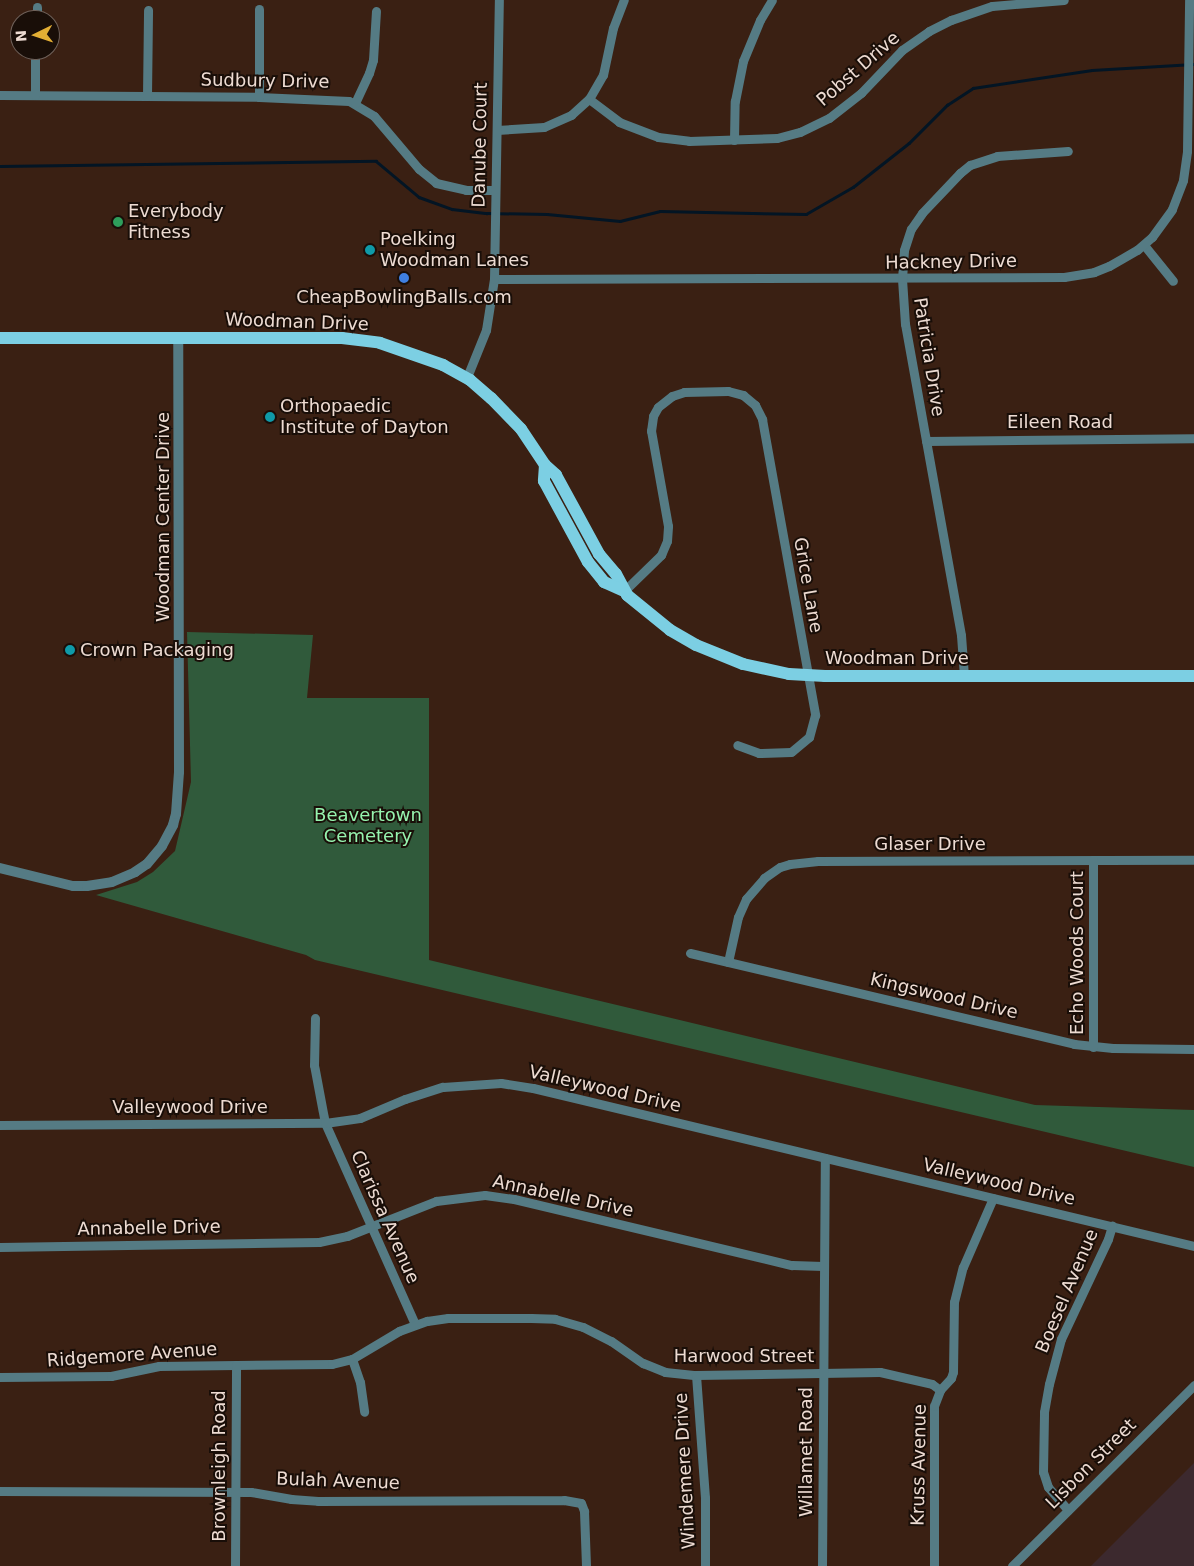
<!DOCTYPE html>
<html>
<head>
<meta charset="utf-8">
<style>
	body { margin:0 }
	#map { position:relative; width:1194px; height:1566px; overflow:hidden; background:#3a2013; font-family:"DejaVu Sans",sans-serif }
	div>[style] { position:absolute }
	.commercial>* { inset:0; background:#3c292e }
	.green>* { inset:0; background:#305a3b }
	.stream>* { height:2.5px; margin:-1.25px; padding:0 1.25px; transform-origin:1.25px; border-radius:1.25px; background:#031524 }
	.minor>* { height:9px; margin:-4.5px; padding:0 4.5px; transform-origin:4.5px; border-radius:4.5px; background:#557b84 }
	.tertiary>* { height:10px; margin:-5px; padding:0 5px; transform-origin:5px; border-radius:5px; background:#557b84 }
	.primary>* { height:12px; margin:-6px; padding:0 6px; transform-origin:6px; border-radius:6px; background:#7ccfe3 }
	.dots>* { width:14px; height:14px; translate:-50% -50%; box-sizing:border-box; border:2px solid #190e08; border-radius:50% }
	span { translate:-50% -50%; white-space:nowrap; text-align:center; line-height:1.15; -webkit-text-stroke:4px #190e08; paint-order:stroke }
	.street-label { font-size:18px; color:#eddbd2 }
	.poi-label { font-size:18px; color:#eddbd2 }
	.left { translate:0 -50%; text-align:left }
	.park-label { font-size:18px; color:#96f3ae }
	.north { position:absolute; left:10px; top:10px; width:50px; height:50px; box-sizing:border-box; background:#190e08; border:1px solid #6e6059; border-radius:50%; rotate:266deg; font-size:14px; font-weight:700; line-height:20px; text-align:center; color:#eddbd2 }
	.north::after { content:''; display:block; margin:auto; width:18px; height:22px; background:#e3ae34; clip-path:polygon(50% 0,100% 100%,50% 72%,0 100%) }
</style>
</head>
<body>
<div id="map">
	<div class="commercial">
		<div style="clip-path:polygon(1194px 1463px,1194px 1566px,1091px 1566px)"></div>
	</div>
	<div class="green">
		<div style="clip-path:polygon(187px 632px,313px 635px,307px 698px,429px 698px,429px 960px,1035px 1105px,1194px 1110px,1194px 1167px,315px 960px,306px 955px,96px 895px,137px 882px,153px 872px,175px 851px,191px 782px)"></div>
	</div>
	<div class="stream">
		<div style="left:0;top:166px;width:376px;rotate:-0.8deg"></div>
		<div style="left:376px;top:161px;width:56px;rotate:39.9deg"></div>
		<div style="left:419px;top:197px;width:35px;rotate:20deg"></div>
		<div style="left:452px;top:209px;width:35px;rotate:7deg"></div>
		<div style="left:487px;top:213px;width:60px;rotate:1deg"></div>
		<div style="left:547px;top:214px;width:73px;rotate:5.5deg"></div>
		<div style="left:620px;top:221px;width:41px;rotate:-14deg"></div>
		<div style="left:660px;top:211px;width:146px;rotate:1.2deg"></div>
		<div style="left:806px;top:214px;width:54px;rotate:-29.9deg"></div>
		<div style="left:853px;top:187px;width:71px;rotate:-38.2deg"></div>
		<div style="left:909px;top:143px;width:54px;rotate:-45deg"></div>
		<div style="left:947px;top:105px;width:31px;rotate:-33deg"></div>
		<div style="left:973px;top:88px;width:120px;rotate:-8.6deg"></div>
		<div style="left:1092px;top:70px;width:102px;rotate:-3.4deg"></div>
	</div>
	<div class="minor">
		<div style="left:37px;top:20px;width:13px;rotate:-90deg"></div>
		<div style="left:0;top:95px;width:259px;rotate:0.4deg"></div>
		<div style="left:259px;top:97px;width:90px;rotate:2.5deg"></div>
		<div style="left:349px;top:101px;width:29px;rotate:31deg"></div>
		<div style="left:374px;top:116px;width:70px;rotate:49.7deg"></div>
		<div style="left:419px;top:169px;width:22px;rotate:39deg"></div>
		<div style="left:436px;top:183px;width:31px;rotate:13deg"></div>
		<div style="left:466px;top:190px;width:29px"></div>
		<div style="left:35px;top:95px;width:45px;rotate:-90deg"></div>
		<div style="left:147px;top:96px;width:86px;rotate:-89.3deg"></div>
		<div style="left:259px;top:97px;width:88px;rotate:-90deg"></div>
		<div style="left:589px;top:99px;width:38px;rotate:37deg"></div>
		<div style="left:619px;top:122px;width:42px;rotate:21deg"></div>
		<div style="left:658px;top:137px;width:31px;rotate:7deg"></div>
		<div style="left:689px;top:141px;width:88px;rotate:-2deg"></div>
		<div style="left:777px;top:138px;width:24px;rotate:-15deg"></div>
		<div style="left:800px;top:132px;width:32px;rotate:-26deg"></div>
		<div style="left:829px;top:118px;width:41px;rotate:-38deg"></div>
		<div style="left:861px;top:93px;width:59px;rotate:-46.4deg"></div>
		<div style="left:902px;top:50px;width:33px;rotate:-35deg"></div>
		<div style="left:929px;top:31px;width:25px;rotate:-27deg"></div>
		<div style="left:951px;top:20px;width:43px;rotate:-18.9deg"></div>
		<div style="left:992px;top:6px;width:72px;rotate:-4.8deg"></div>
		<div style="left:355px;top:103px;width:33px;rotate:-65deg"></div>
		<div style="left:369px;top:73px;width:14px;rotate:-73deg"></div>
		<div style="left:373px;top:60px;width:49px;rotate:-86.5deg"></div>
		<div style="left:497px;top:130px;width:47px;rotate:-3.7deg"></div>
		<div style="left:544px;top:127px;width:30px;rotate:-24deg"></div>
		<div style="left:571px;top:115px;width:24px;rotate:-42deg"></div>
		<div style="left:589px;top:99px;width:28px;rotate:-60deg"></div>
		<div style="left:603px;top:75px;width:48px;rotate:-78deg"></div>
		<div style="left:613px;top:28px;width:30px;rotate:-69deg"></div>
		<div style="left:734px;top:140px;width:39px;rotate:-89deg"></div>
		<div style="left:735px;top:101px;width:41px;rotate:-78.7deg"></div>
		<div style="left:743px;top:61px;width:44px;rotate:-67.5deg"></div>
		<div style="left:760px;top:20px;width:23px;rotate:-59deg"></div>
		<div style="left:1144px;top:245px;width:46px;rotate:51.1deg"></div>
		<div style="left:494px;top:279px;width:570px;rotate:-0.2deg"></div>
		<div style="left:1064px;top:277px;width:30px;rotate:-9deg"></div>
		<div style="left:1094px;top:272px;width:16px;rotate:-22deg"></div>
		<div style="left:1109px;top:266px;width:32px;rotate:-30deg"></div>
		<div style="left:1137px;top:250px;width:20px;rotate:-41deg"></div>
		<div style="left:1152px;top:237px;width:34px;rotate:-54deg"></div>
		<div style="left:1172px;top:209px;width:31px;rotate:-69deg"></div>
		<div style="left:1183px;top:180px;width:29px;rotate:-82deg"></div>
		<div style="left:1187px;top:151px;width:151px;rotate:-89.2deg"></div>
		<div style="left:467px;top:377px;width:51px;rotate:-68deg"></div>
		<div style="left:486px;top:330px;width:52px;rotate:-81.1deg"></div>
		<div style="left:494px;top:279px;width:279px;rotate:-89deg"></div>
		<div style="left:926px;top:441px;width:268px;rotate:-0.6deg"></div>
		<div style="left:624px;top:591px;width:52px;rotate:-44.2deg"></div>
		<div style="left:661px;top:555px;width:15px;rotate:-67deg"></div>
		<div style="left:667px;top:541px;width:15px;rotate:-86deg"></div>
		<div style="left:668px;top:526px;width:97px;rotate:-100.1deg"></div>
		<div style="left:651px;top:431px;width:15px;rotate:-82deg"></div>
		<div style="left:653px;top:416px;width:10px;rotate:-61deg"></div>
		<div style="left:658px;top:407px;width:18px;rotate:-38deg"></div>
		<div style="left:672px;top:396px;width:13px;rotate:-18deg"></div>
		<div style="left:684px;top:392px;width:44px;rotate:-1.3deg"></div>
		<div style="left:728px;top:391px;width:16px;rotate:15deg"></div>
		<div style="left:743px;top:395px;width:16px;rotate:40deg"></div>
		<div style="left:755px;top:405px;width:16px;rotate:63deg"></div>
		<div style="left:762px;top:419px;width:301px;rotate:79.8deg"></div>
		<div style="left:815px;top:715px;width:23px;rotate:105deg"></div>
		<div style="left:809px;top:737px;width:23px;rotate:140deg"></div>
		<div style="left:791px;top:752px;width:32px;rotate:178deg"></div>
		<div style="left:759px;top:753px;width:23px;rotate:-160deg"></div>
		<div style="left:964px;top:676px;width:41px;rotate:-94.2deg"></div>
		<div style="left:961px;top:635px;width:316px;rotate:-100.2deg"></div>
		<div style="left:905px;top:324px;width:45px;rotate:-93.8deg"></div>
		<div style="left:902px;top:279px;width:29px;rotate:-86deg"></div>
		<div style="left:904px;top:250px;width:22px;rotate:-72deg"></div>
		<div style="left:911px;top:229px;width:19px;rotate:-55deg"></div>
		<div style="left:922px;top:213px;width:55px;rotate:-46.5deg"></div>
		<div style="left:960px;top:173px;width:13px;rotate:-39deg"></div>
		<div style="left:970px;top:165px;width:28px;rotate:-18deg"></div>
		<div style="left:997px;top:156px;width:71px;rotate:-4deg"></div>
		<div style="left:690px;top:953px;width:395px;rotate:13.3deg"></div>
		<div style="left:1074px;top:1044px;width:39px;rotate:6deg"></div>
		<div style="left:1113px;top:1048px;width:81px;rotate:0.7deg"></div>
		<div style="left:728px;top:962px;width:46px;rotate:-77.5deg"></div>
		<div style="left:738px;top:917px;width:20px;rotate:-66deg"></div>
		<div style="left:746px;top:899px;width:28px;rotate:-49deg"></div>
		<div style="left:764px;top:878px;width:19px;rotate:-35deg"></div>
		<div style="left:780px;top:867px;width:10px;rotate:-17deg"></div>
		<div style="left:790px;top:864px;width:28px;rotate:-6deg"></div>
		<div style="left:818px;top:861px;width:376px;rotate:-0.2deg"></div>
		<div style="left:315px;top:1018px;width:47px;rotate:91.2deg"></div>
		<div style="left:314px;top:1065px;width:59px;rotate:79.3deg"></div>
		<div style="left:325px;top:1123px;width:220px;rotate:65.9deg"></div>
		<div style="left:1093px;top:1047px;width:187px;rotate:-90deg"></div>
		<div style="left:0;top:1125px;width:325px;rotate:-0.4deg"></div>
		<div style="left:325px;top:1123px;width:35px;rotate:-8deg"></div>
		<div style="left:360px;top:1118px;width:49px;rotate:-22.9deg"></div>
		<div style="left:405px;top:1099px;width:40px;rotate:-18deg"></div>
		<div style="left:443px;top:1087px;width:58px;rotate:-3.9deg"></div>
		<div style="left:501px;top:1083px;width:32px;rotate:9deg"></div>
		<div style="left:533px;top:1088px;width:680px;rotate:13.44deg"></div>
		<div style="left:0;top:1247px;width:319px;rotate:-0.9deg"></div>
		<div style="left:319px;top:1242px;width:29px;rotate:-12deg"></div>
		<div style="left:347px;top:1236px;width:96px;rotate:-21.5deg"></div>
		<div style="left:436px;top:1201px;width:49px;rotate:-7deg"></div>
		<div style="left:485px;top:1195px;width:29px;rotate:8deg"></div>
		<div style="left:514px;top:1199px;width:286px;rotate:13.4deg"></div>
		<div style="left:792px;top:1265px;width:31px;rotate:2deg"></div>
		<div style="left:352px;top:1359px;width:24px;rotate:71deg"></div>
		<div style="left:360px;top:1382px;width:30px;rotate:82deg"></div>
		<div style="left:696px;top:1375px;width:123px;rotate:85.8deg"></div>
		<div style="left:705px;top:1498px;width:68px;rotate:90deg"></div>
		<div style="left:0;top:1377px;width:111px;rotate:-0.5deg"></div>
		<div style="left:111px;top:1376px;width:49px;rotate:-11.8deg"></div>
		<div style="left:159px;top:1366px;width:173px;rotate:-0.7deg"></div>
		<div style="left:332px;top:1364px;width:21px;rotate:-14deg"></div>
		<div style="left:352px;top:1359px;width:55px;rotate:-30.8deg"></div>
		<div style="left:399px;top:1331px;width:30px;rotate:-20deg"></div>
		<div style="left:427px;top:1321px;width:21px;rotate:-8deg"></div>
		<div style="left:448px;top:1318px;width:83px"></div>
		<div style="left:531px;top:1318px;width:24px;rotate:2deg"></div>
		<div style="left:555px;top:1319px;width:29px;rotate:16deg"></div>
		<div style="left:583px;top:1327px;width:31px;rotate:27deg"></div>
		<div style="left:611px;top:1341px;width:39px;rotate:35deg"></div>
		<div style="left:643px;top:1363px;width:24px;rotate:22deg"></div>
		<div style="left:665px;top:1372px;width:31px;rotate:6deg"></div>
		<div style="left:696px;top:1375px;width:184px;rotate:-0.9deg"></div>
		<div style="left:880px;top:1372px;width:53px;rotate:13deg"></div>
		<div style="left:932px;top:1384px;width:10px;rotate:37deg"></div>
		<div style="left:0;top:1491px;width:251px;rotate:0.2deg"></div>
		<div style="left:251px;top:1492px;width:41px;rotate:9.9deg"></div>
		<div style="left:291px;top:1499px;width:27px;rotate:4deg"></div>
		<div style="left:318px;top:1501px;width:246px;rotate:-0.2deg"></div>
		<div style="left:564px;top:1500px;width:17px;rotate:10deg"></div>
		<div style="left:581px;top:1503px;width:9px;rotate:69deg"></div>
		<div style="left:584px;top:1511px;width:55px;rotate:87.9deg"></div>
		<div style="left:1068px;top:1510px;width:30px;rotate:-131deg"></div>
		<div style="left:1048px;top:1487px;width:16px;rotate:-108deg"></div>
		<div style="left:1043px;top:1472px;width:60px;rotate:-89deg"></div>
		<div style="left:1044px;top:1412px;width:28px;rotate:-80deg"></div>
		<div style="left:1049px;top:1384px;width:47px;rotate:-75.1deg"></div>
		<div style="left:1061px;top:1339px;width:110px;rotate:-64.8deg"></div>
		<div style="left:1108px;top:1239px;width:14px;rotate:-73deg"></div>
		<div style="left:235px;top:1566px;width:201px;rotate:-89.7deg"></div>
		<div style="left:822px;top:1566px;width:408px;rotate:-89.6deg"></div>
		<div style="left:934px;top:1566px;width:160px;rotate:-90deg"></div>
		<div style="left:934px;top:1406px;width:17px;rotate:-69deg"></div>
		<div style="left:940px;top:1390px;width:16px;rotate:-47deg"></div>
		<div style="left:951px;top:1378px;width:6px;rotate:-72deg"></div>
		<div style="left:953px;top:1372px;width:70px;rotate:-89.2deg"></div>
		<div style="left:954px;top:1302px;width:36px;rotate:-76deg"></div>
		<div style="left:963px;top:1267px;width:75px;rotate:-66.5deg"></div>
		<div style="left:1012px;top:1566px;width:257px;rotate:-44.8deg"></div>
	</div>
	<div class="tertiary">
		<div style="left:0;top:868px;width:75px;rotate:13.9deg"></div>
		<div style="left:73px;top:886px;width:14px"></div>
		<div style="left:87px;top:886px;width:25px;rotate:-9deg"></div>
		<div style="left:112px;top:882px;width:25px;rotate:-23deg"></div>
		<div style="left:135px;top:872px;width:14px;rotate:-34deg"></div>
		<div style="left:147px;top:864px;width:23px;rotate:-50deg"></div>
		<div style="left:162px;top:846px;width:24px;rotate:-62deg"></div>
		<div style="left:173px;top:825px;width:11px;rotate:-75deg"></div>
		<div style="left:176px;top:814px;width:42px;rotate:-85.9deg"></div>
		<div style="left:179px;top:772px;width:435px;rotate:-90.1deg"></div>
	</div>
	<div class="primary">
		<div style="left:0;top:338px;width:342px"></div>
		<div style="left:342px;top:338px;width:38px;rotate:7deg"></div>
		<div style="left:380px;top:343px;width:67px;rotate:19.2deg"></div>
		<div style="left:443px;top:365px;width:31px;rotate:29deg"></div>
		<div style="left:470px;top:380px;width:28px;rotate:41deg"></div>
		<div style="left:491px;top:398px;width:43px;rotate:45.9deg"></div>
		<div style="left:521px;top:429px;width:43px;rotate:56.3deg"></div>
		<div style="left:545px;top:465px;width:15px;rotate:42deg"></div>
		<div style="left:556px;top:475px;width:90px;rotate:61.4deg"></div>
		<div style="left:599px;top:554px;width:26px;rotate:50deg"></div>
		<div style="left:616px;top:574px;width:24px;rotate:62deg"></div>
		<div style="left:627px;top:595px;width:55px;rotate:39.1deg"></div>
		<div style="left:670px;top:630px;width:30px;rotate:30deg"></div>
		<div style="left:696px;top:645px;width:51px;rotate:22deg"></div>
		<div style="left:743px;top:664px;width:47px;rotate:12.3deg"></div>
		<div style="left:789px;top:674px;width:36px;rotate:3deg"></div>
		<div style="left:825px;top:676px;width:369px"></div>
		<div style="left:545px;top:465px;width:16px;rotate:94deg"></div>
		<div style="left:544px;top:481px;width:92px;rotate:61.5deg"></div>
		<div style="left:588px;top:562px;width:26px;rotate:51deg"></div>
		<div style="left:604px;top:582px;width:22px;rotate:24deg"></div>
	</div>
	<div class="dots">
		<div style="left:118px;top:222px;background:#2e9e5b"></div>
		<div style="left:370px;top:250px;background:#0f9aa8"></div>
		<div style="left:404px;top:278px;background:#3f7fe0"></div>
		<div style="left:270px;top:417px;background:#0f9aa8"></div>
		<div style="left:70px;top:650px;background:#0f9aa8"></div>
	</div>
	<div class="street-label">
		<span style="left:858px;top:69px;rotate:-41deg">Pobst Drive</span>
		<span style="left:265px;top:81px;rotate:1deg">Sudbury Drive</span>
		<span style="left:480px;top:145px;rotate:-89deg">Danube Court</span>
		<span style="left:951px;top:262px;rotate:-1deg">Hackney Drive</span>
		<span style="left:297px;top:322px;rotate:2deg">Woodman Drive</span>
		<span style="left:929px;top:357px;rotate:81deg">Patricia Drive</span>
		<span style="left:1060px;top:422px">Eileen Road</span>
		<span style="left:163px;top:517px;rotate:-90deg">Woodman Center Drive</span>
		<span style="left:808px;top:585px;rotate:80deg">Grice Lane</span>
		<span style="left:897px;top:658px">Woodman Drive</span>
		<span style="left:930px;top:844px">Glaser Drive</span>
		<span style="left:1077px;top:953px;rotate:-90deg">Echo Woods Court</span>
		<span style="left:944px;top:996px;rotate:13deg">Kingswood Drive</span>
		<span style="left:605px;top:1089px;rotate:13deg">Valleywood Drive</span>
		<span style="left:190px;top:1107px">Valleywood Drive</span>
		<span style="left:999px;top:1182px;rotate:13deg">Valleywood Drive</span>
		<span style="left:563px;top:1196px;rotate:12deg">Annabelle Drive</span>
		<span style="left:385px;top:1217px;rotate:66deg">Clarissa Avenue</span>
		<span style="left:149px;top:1228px;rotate:-1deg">Annabelle Drive</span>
		<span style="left:1067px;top:1291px;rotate:-67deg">Boesel Avenue</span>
		<span style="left:132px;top:1355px;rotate:-4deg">Ridgemore Avenue</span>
		<span style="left:744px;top:1356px">Harwood Street</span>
		<span style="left:806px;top:1452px;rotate:-90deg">Willamet Road</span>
		<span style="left:1091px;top:1464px;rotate:-45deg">Lisbon Street</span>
		<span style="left:919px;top:1465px;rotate:-89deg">Kruss Avenue</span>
		<span style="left:219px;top:1466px;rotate:-90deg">Brownleigh Road</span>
		<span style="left:685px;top:1471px;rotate:-93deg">Windemere Drive</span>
		<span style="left:338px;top:1481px;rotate:2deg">Bulah Avenue</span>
	</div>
	<div class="poi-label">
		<span class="left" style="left:128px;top:222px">Everybody<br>Fitness</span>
		<span class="left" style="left:380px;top:250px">Poelking<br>Woodman Lanes</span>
		<span style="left:404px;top:297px">CheapBowlingBalls.com</span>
		<span class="left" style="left:280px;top:417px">Orthopaedic<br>Institute of Dayton</span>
		<span class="left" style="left:80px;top:650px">Crown Packaging</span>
	</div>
	<div class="park-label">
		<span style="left:368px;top:826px">Beavertown<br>Cemetery</span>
	</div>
	<div class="north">N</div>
</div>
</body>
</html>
